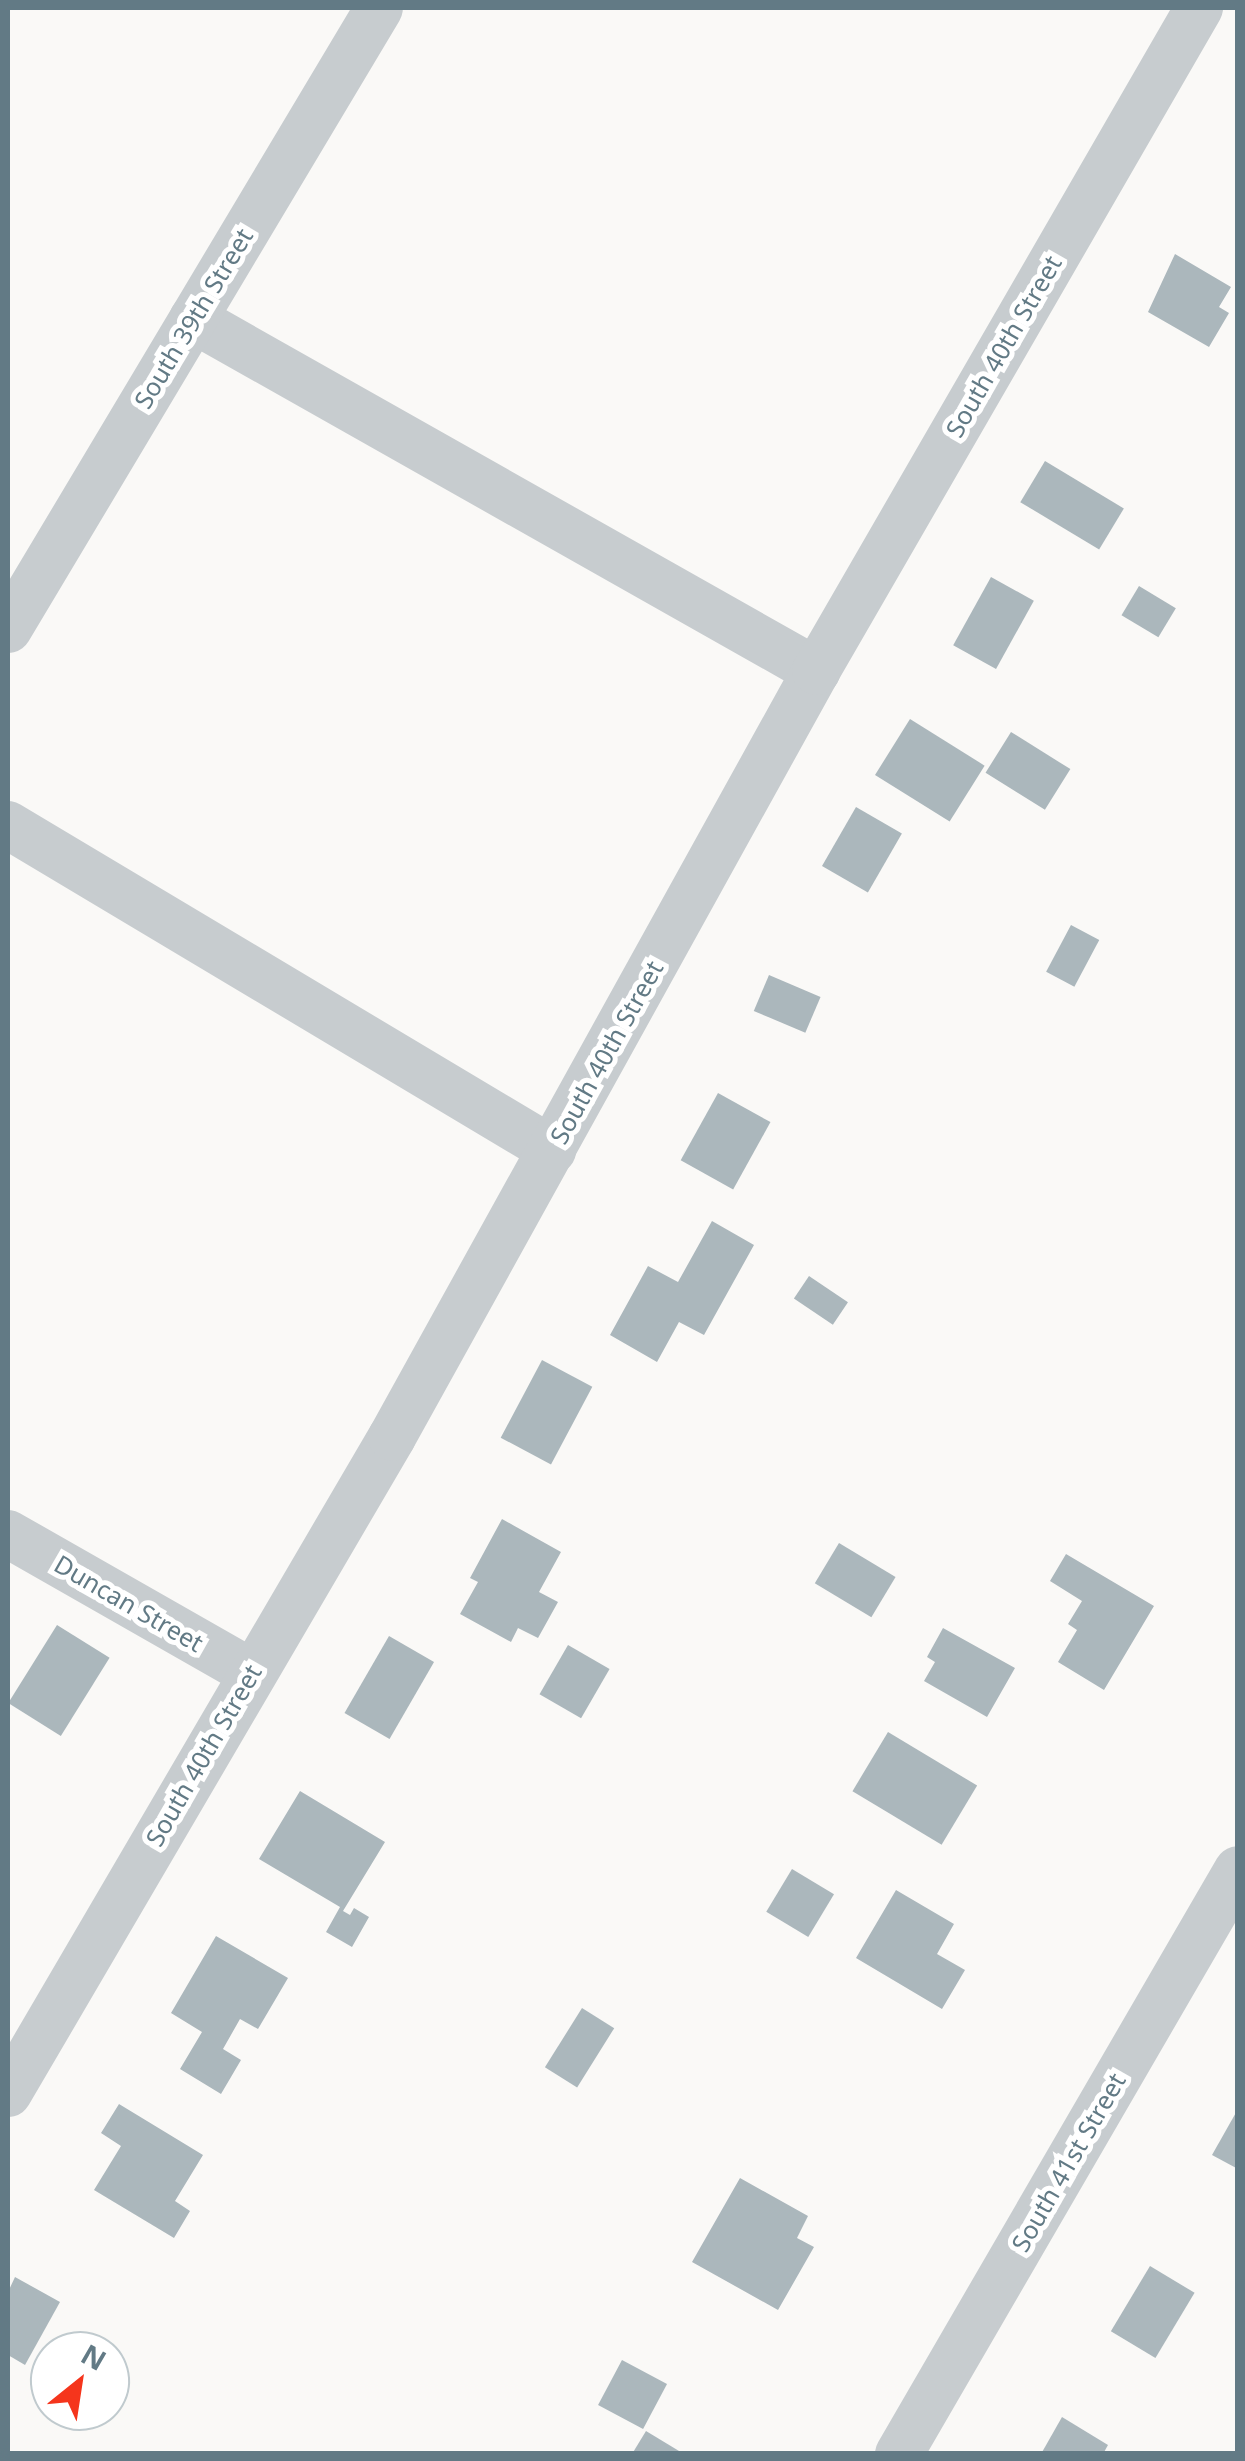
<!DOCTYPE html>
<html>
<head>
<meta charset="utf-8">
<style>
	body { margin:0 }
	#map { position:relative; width:1245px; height:2461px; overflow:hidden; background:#faf9f7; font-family:"Noto Sans",sans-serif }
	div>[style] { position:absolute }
	.building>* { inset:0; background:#abb7bc; transform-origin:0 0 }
	.minor>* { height:48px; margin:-24px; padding:0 24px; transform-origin:24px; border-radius:24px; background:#c7cccf }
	span { translate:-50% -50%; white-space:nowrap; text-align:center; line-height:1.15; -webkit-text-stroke:10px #fff; paint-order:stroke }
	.street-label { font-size:25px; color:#627a85 }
	.frame { position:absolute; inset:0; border:10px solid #627a85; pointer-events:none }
	.north { position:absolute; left:30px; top:2331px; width:100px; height:100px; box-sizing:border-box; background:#fff; border:2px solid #c0cace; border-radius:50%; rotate:30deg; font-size:28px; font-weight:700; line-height:40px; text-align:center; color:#627a85 }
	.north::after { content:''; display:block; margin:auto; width:35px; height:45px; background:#f5351c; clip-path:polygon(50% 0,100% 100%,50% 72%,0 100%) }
</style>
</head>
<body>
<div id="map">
	<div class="building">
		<div style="clip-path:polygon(1175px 254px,1231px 287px,1219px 307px,1229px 313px,1209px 347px,1148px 312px)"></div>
		<div style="left:1045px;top:461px;width:92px;height:48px;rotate:31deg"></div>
		<div style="left:991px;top:577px;width:49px;height:78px;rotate:29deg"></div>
		<div style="left:1139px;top:586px;width:43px;height:34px;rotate:31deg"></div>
		<div style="left:910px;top:719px;width:88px;height:66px;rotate:32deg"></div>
		<div style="left:1011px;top:732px;width:70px;height:48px;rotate:32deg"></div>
		<div style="left:856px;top:807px;width:53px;height:68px;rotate:30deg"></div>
		<div style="left:1071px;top:925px;width:32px;height:53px;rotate:28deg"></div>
		<div style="left:769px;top:975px;width:56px;height:39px;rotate:23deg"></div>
		<div style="left:718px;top:1093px;width:60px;height:77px;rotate:29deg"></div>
		<div style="clip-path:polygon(712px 1221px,754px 1245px,704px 1335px,679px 1322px,657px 1362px,610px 1335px,648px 1266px,678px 1282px)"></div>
		<div style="left:809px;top:1276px;width:47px;height:27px;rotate:34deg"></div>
		<div style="left:542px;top:1360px;width:57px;height:88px;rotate:28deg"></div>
		<div style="clip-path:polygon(502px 1519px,561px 1552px,539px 1592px,558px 1602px,538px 1638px,518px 1628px,511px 1642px,460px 1614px,478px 1582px,470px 1578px)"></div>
		<div style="left:839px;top:1543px;width:66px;height:47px;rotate:31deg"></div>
		<div style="clip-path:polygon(1066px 1554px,1154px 1606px,1104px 1690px,1058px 1662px,1077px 1630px,1068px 1624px,1082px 1601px,1050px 1581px)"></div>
		<div style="left:57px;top:1625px;width:62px;height:92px;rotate:32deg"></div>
		<div style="clip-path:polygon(943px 1628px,1015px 1668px,987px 1717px,924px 1681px,935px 1662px,927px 1657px)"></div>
		<div style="left:389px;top:1636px;width:52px;height:89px;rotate:30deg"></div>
		<div style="left:568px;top:1645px;width:48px;height:57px;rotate:30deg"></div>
		<div style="left:888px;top:1732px;width:104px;height:69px;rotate:31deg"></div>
		<div style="clip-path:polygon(300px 1791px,385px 1842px,343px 1911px,350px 1915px,354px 1908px,369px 1917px,352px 1947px,326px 1932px,340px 1907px,259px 1859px)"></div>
		<div style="left:792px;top:1869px;width:49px;height:50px;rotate:31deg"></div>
		<div style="clip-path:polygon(896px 1890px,954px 1924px,937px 1954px,965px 1970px,942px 2009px,856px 1958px)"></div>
		<div style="clip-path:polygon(216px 1936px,288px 1978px,258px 2029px,240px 2019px,223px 2049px,241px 2060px,221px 2094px,180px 2069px,202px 2032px,171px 2013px)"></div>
		<div style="left:582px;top:2008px;width:38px;height:70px;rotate:32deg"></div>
		<div style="clip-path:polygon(119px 2104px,203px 2155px,175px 2201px,190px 2211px,174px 2238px,94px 2190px,121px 2146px,101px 2133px)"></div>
		<div style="clip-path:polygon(1238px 2109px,1238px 2169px,1212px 2155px)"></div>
		<div style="clip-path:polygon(740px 2178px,808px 2216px,797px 2238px,814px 2247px,778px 2310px,692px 2262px)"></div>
		<div style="left:1150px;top:2266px;width:52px;height:76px;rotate:31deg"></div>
		<div style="clip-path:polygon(15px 2277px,60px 2302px,25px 2365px,8px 2355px,8px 2292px)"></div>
		<div style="left:622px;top:2360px;width:51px;height:51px;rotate:28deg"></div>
		<div style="clip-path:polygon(1062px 2417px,1108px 2445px,1103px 2454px,1041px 2454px)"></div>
		<div style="clip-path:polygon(646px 2431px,684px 2454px,632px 2454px)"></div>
	</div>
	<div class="minor">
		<div style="left:193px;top:319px;width:716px;rotate:29.47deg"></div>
		<div style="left:8px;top:629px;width:723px;rotate:-59.14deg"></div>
		<div style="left:8px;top:825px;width:634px;rotate:30.86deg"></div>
		<div style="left:8px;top:1534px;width:279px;rotate:29.7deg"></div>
		<div style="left:8px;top:2093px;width:760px;rotate:-59.66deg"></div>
		<div style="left:392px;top:1437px;width:876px;rotate:-61.03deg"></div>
		<div style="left:816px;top:671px;width:766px;rotate:-59.99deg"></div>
		<div style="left:899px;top:2454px;width:675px;rotate:-59.87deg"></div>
	</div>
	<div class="street-label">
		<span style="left:193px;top:318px;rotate:-59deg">South 39th Street</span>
		<span style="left:1003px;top:346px;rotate:-60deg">South 40th Street</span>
		<span style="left:606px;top:1052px;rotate:-61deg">South 40th Street</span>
		<span style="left:129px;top:1603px;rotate:30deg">Duncan Street</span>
		<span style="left:203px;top:1755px;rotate:-60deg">South 40th Street</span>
		<span style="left:1068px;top:2162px;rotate:-60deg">South 41st Street</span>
	</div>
	<div class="frame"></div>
	<div class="north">N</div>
</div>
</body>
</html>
